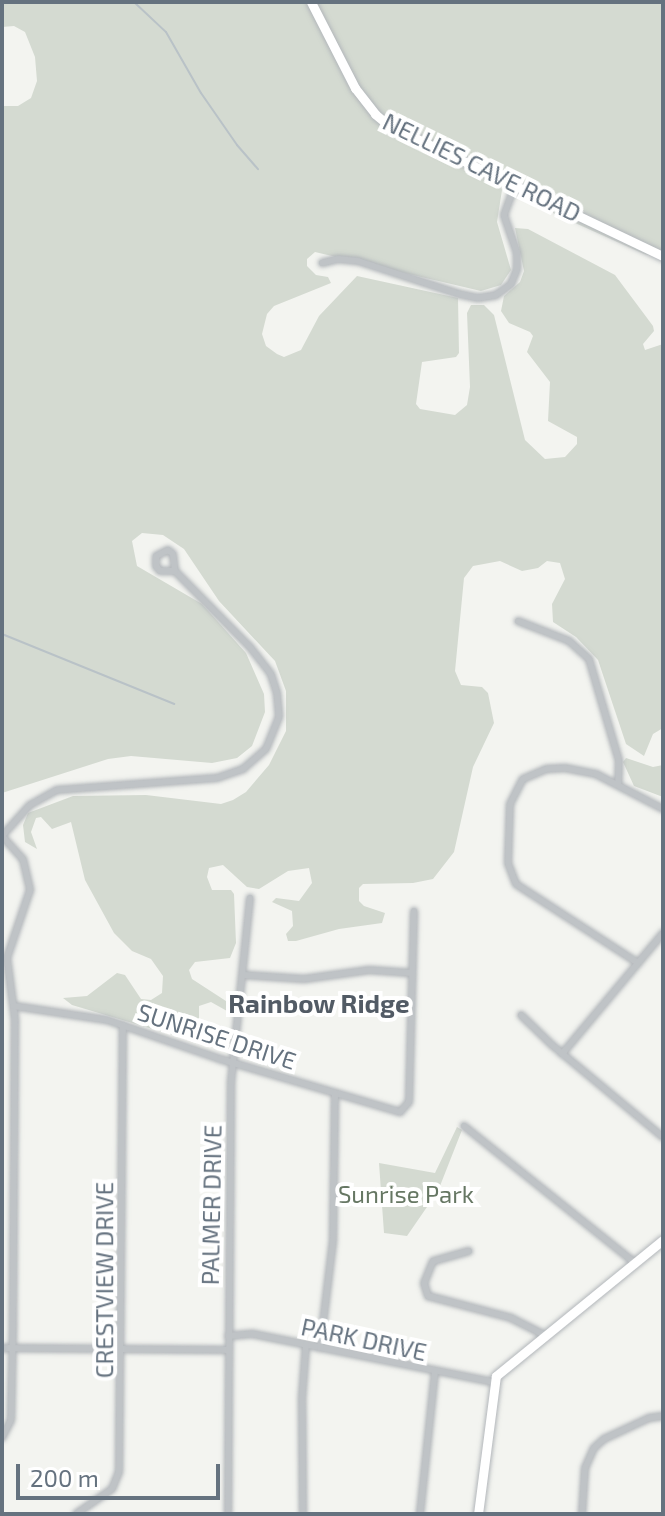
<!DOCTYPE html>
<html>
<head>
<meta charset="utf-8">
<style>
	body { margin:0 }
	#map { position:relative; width:665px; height:1516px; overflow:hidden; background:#f3f4f0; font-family:"Exo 2",sans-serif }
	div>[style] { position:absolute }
	.green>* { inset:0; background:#d4dad1 }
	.stream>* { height:2px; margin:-1px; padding:0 1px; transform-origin:1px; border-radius:1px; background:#b9c2c7 }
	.roads { filter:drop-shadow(0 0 2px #b2b6ba) drop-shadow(0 0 2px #b2b6ba) }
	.street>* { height:6px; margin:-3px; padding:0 3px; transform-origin:3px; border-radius:3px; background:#bfc3c6 }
	.secondary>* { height:9px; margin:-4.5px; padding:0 4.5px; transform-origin:4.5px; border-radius:4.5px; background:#fff }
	span { translate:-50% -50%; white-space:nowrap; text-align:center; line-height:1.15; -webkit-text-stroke:8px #fff; paint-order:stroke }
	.street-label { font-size:24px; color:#65727f }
	.park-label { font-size:24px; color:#667763 }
	.neighbourhood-label { font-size:26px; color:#525b65; font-weight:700 }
	.frame { position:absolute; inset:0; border:4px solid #65727f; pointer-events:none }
	.scale { position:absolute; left:16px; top:1464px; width:204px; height:36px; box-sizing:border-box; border:4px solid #65727f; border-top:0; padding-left:10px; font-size:24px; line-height:28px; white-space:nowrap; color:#65727f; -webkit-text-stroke:6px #fff; paint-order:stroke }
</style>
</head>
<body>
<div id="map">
	<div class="green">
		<div style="clip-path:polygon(2px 2px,663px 2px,663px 251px,653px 256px,644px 254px,502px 190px,497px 222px,511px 270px,501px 285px,481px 291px,315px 252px,307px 259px,307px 266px,316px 275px,328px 277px,331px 283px,274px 306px,267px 314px,262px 334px,266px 346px,277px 354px,284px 357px,301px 350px,319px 316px,357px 276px,458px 298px,459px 353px,456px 357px,422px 362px,416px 404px,420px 409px,455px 415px,467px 405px,470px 387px,467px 313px,471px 305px,484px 305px,494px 315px,525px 440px,545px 459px,565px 457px,577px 444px,577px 437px,548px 421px,550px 382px,527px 352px,533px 336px,530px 332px,509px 323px,501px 311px,504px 296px,520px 282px,524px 271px,515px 228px,528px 229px,615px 275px,653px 326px,654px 331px,643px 344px,645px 350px,663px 344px,663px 728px,653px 734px,644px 756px,626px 744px,598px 660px,576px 637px,553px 622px,552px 604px,565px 579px,560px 563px,547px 561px,538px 568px,522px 571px,500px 561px,473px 566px,464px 578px,455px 671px,461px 685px,482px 687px,488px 693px,494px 723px,473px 767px,454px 852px,433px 879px,413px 883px,363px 884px,359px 888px,359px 901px,364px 906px,385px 913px,382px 923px,339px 929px,296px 941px,288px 941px,286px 934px,293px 926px,292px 911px,272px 902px,276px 898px,299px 901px,312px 883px,309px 868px,288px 871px,259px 889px,247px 887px,223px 865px,209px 868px,207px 877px,212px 890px,231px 890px,234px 894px,236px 943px,230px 958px,195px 962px,189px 970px,192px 979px,229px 1003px,229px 1007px,227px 1011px,211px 1002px,199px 1006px,199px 1026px,186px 1039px,72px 1005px,63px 998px,87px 996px,117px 973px,125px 975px,141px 999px,151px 1000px,162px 993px,163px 976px,151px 959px,132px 951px,114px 933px,85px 880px,71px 822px,52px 829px,41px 817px,36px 818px,31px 832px,37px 849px,25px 842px,23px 825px,28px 813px,73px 796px,146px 795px,221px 804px,233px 800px,246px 792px,269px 765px,286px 731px,286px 691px,275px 661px,219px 601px,184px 549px,163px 535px,142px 533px,132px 541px,137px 566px,202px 604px,246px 653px,264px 694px,265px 712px,252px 746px,237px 758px,212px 763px,131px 756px,108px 759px,2px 793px,2px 106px,18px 106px,31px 98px,37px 81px,35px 57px,25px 32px,14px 26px,2px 27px)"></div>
		<div style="clip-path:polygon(626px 758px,653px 767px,663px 765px,663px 797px,634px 786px,623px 762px)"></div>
		<div style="clip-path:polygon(457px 1127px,462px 1130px,438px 1191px,418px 1220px,407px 1236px,384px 1233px,379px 1163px,435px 1173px)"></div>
	</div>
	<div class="stream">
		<div style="left:134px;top:2px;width:44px;rotate:43.2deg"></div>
		<div style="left:166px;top:32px;width:70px;rotate:60.2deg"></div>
		<div style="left:201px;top:93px;width:63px;rotate:55.3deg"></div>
		<div style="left:237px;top:145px;width:32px;rotate:49deg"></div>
		<div style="left:2px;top:634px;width:186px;rotate:22.1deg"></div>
	</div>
	<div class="roads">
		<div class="street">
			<div style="left:322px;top:263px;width:16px;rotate:-14deg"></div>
			<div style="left:338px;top:259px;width:20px;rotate:6deg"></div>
			<div style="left:358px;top:261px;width:106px;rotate:18.1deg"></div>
			<div style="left:459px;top:294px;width:19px;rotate:12deg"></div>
			<div style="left:478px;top:298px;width:18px;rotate:-9deg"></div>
			<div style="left:496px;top:295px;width:19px;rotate:-36deg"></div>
			<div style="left:511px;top:284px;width:16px;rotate:-68deg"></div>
			<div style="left:517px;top:269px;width:16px;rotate:-90deg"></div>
			<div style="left:517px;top:253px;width:40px;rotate:-108.9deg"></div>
			<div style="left:504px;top:215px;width:32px;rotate:-70deg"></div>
			<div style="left:518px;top:621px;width:55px;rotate:21.4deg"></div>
			<div style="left:569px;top:641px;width:27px;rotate:42deg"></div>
			<div style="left:589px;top:659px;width:106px;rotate:73.6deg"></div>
			<div style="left:619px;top:761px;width:24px;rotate:92deg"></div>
			<div style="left:2px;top:836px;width:31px;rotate:48deg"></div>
			<div style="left:23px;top:859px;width:32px;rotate:77deg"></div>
			<div style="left:30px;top:890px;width:72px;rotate:108.7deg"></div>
			<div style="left:7px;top:958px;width:63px;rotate:82.6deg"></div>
			<div style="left:15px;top:1020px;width:304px;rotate:90.4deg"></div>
			<div style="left:13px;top:1324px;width:96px;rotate:91.2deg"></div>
			<div style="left:11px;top:1420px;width:20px;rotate:117deg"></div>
			<div style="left:2px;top:836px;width:42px;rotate:-47.9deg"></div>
			<div style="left:30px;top:805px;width:31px;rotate:-29deg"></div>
			<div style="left:57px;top:790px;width:160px;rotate:-4.3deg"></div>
			<div style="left:217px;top:778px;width:28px;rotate:-19deg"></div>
			<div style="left:243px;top:769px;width:30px;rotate:-41deg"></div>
			<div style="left:266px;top:749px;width:35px;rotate:-68deg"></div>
			<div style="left:279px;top:716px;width:23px;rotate:-95deg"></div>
			<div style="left:277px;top:693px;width:20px;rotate:-108deg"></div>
			<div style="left:271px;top:674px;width:34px;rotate:-128deg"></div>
			<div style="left:250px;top:647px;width:107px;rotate:-134.6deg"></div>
			<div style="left:175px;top:571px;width:17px;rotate:-97deg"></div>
			<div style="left:173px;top:554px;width:6px;rotate:-141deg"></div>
			<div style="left:168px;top:550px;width:13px;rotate:153deg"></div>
			<div style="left:156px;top:556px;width:10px;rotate:90deg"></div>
			<div style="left:156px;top:566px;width:6px;rotate:51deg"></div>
			<div style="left:160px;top:571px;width:15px"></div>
			<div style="left:638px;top:963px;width:145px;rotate:-147.1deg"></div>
			<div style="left:516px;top:884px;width:22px;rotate:-111deg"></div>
			<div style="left:508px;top:863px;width:59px;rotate:-88.1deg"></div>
			<div style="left:510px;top:804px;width:28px;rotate:-63deg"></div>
			<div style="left:523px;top:779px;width:26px;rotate:-23deg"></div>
			<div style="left:547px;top:769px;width:18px;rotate:-3deg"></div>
			<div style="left:565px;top:768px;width:32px;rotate:11deg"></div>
			<div style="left:596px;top:774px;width:76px;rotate:27.6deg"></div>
			<div style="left:244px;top:975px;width:60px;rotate:3.8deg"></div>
			<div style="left:304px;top:979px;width:66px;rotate:-7.9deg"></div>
			<div style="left:369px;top:970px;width:43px;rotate:4deg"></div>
			<div style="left:14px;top:1006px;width:94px;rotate:8.6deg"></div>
			<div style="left:107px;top:1020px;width:120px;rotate:19deg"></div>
			<div style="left:220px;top:1059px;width:188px;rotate:16.4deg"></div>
			<div style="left:400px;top:1112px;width:13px;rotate:-48deg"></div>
			<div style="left:409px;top:1102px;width:191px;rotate:-88.5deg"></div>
			<div style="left:521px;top:1015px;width:43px;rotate:44.1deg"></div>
			<div style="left:552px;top:1045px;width:144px;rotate:39.7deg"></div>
			<div style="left:562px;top:1054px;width:158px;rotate:-50.1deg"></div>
			<div style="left:464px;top:1126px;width:219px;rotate:38.7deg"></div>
			<div style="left:469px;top:1251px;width:37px;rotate:164deg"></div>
			<div style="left:433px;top:1261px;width:24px;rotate:112deg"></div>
			<div style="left:424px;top:1283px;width:14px;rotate:73deg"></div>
			<div style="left:428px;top:1296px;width:86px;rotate:14.8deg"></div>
			<div style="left:511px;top:1318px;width:37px;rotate:27deg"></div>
			<div style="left:228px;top:1336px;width:25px;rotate:-5deg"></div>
			<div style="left:253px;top:1334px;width:246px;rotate:11.3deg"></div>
			<div style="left:2px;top:1348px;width:226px;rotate:0.5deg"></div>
			<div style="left:320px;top:1348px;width:109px;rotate:-83.1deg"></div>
			<div style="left:333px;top:1240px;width:147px;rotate:-89.2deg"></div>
			<div style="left:76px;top:1514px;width:44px;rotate:-34.8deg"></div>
			<div style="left:112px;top:1489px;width:18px;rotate:-68deg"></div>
			<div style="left:119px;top:1472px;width:447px;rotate:-89.5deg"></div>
			<div style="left:228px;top:1514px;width:432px;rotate:-89.6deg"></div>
			<div style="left:231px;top:1082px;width:185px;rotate:-84.1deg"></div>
			<div style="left:303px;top:1514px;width:116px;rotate:-90.5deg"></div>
			<div style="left:302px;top:1398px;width:53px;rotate:-85.7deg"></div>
			<div style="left:420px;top:1514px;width:143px;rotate:-84deg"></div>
			<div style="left:582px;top:1514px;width:46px;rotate:-86.3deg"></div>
			<div style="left:585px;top:1468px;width:22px;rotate:-66deg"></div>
			<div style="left:594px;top:1448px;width:13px;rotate:-42deg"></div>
			<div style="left:604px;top:1439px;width:50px;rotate:-25deg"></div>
			<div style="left:649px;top:1418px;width:14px;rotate:-8deg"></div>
		</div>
		<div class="secondary">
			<div style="left:311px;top:2px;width:97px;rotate:62.9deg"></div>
			<div style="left:355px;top:88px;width:33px;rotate:52deg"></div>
			<div style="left:375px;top:114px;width:17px;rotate:40deg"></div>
			<div style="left:388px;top:125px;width:305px;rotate:25.5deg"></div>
			<div style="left:478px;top:1514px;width:139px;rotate:-82.6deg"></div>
			<div style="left:496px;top:1376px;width:215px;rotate:-39.2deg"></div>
		</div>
	</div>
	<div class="street-label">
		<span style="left:482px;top:167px;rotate:26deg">NELLIES CAVE ROAD</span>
		<span style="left:217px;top:1036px;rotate:18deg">SUNRISE DRIVE</span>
		<span style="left:211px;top:1205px;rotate:-89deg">PALMER DRIVE</span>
		<span style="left:104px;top:1280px;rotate:-90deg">CRESTVIEW DRIVE</span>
		<span style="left:364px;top:1339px;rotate:12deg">PARK DRIVE</span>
	</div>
	<div class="park-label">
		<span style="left:406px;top:1194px">Sunrise Park</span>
	</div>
	<div class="neighbourhood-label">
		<span style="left:319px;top:1003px">Rainbow Ridge</span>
	</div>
	<div class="frame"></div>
	<div class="scale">200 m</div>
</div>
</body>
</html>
